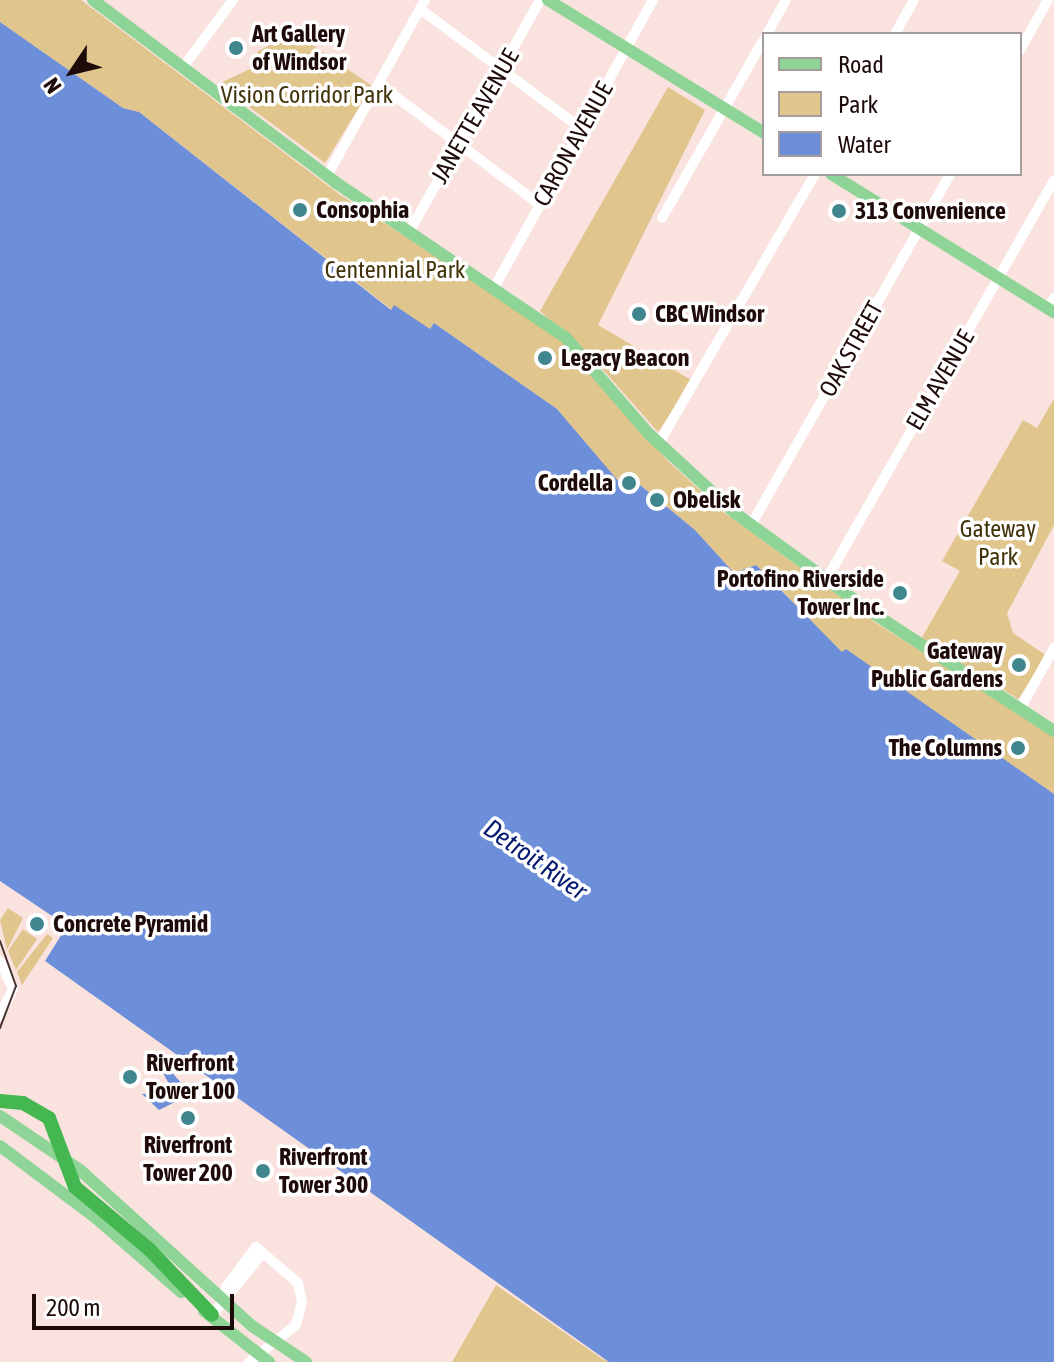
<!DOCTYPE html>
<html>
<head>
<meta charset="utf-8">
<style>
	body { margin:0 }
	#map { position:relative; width:1054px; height:1362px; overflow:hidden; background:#fae2df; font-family:"Asap Condensed",sans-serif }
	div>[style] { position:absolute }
	.green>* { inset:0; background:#e0c58c }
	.water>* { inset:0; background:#6d8fda }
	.minor>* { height:10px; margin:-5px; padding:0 5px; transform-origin:5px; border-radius:5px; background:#fff }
	.major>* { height:12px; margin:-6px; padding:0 6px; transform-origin:6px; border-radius:6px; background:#8fd497 }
	.highway>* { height:14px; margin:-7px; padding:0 7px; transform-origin:7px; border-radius:7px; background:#45b751 }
	.tram>* { height:2px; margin:-1px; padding:0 1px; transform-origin:1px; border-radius:1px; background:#473332 }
	.dots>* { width:22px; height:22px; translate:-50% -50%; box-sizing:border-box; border:4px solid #fff; border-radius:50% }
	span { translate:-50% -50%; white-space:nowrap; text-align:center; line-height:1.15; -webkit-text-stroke:7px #fff; paint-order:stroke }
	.poi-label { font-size:24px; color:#1d0a09; font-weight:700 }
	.left { translate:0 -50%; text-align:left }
	.right { translate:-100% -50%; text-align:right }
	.park-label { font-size:24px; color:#43330a }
	.street-label { font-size:24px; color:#1d0a09 }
	.water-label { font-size:26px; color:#051a71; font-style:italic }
	.legend { position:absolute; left:762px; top:32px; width:260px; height:144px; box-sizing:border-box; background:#fff; border:2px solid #a59d9d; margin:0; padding:10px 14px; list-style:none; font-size:24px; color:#1d0a09 }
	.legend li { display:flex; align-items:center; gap:16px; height:40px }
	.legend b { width:40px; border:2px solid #a59d9d }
	.north { position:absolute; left:32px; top:32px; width:80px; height:80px; -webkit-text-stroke:6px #fff; paint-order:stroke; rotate:235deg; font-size:22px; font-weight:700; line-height:32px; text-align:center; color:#1d0a09 }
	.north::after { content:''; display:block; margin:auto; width:28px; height:36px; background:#1d0a09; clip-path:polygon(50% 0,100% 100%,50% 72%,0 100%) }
	.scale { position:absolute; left:32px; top:1294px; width:202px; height:36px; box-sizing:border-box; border:4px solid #1d0a09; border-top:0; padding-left:10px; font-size:24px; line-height:28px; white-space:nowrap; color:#1d0a09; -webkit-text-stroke:6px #fff; paint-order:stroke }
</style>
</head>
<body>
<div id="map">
	<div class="green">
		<div style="clip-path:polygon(0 0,81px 0,339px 194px,535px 320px,564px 344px,667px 460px,726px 514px,879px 625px,1054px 735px,1054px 794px,846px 650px,842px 652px,756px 565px,734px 573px,695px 530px,640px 485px,630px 491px,619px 482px,557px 409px,434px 323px,430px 330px,395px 306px,392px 310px,139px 112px,123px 108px,0 22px)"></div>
		<div style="clip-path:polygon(294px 32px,372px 86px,325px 163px,218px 84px,263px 63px,257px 52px)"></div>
		<div style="clip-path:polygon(668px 87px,705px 110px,598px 325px,693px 381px,658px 432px,591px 356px,540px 311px)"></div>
		<div style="clip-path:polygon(1054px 399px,1054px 525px,1007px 613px,1013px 633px,1047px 656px,1018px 699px,921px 639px,960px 571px,942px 561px,1023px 420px,1037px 428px)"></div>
		<div style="clip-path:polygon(8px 908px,23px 918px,7px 950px,0 920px)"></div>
		<div style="clip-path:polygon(23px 929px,37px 939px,16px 970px,8px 951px)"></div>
		<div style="clip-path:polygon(47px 934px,53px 938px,22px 985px,17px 972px)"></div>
		<div style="clip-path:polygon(496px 1285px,601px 1358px,609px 1362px,452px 1362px)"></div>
	</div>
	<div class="water">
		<div style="clip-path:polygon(0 22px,123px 108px,139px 112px,391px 310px,394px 305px,430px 329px,434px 323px,557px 409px,620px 483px,630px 491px,640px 485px,695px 530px,734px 573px,756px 565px,842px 652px,846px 649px,1054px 794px,1054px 1362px,609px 1362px,45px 961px,67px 926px,0 881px)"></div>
		<div style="clip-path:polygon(167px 1067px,183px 1085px,175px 1102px,159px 1110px,142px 1094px,166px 1093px,169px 1084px,162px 1071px)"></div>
	</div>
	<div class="minor">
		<div style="left:420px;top:9px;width:202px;rotate:36.5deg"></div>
		<div style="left:767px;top:34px;width:39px;rotate:-61deg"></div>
		<div style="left:895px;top:34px;width:39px;rotate:-61deg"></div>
		<div style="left:1020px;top:50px;width:57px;rotate:-60.8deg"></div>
		<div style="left:184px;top:66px;width:82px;rotate:-53.4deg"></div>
		<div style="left:379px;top:84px;width:201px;rotate:36.9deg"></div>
		<div style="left:327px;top:176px;width:201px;rotate:-60.9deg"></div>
		<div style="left:662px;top:218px;width:206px;rotate:-60.3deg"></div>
		<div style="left:409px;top:232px;width:266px;rotate:-60.5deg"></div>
		<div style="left:494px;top:288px;width:329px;rotate:-61.1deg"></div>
		<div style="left:1048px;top:309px;width:13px;rotate:-61deg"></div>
		<div style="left:659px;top:443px;width:311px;rotate:-59.9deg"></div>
		<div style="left:751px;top:525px;width:403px;rotate:-60.4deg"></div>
		<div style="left:826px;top:580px;width:460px;rotate:-60.3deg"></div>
		<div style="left:1020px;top:709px;width:70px;rotate:-60.9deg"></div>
		<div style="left:0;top:961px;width:31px;rotate:65deg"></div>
		<div style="left:13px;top:989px;width:30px;rotate:116deg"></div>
		<div style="left:223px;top:1300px;width:13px;rotate:-77deg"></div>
		<div style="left:226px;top:1287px;width:50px;rotate:-53.1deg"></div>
		<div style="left:256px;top:1247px;width:55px;rotate:40.6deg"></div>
		<div style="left:298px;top:1283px;width:19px;rotate:78deg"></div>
		<div style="left:302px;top:1302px;width:24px;rotate:105deg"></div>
		<div style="left:296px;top:1325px;width:60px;rotate:141.8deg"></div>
		<div style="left:212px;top:1315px;width:80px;rotate:-50.6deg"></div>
	</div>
	<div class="major">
		<div style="left:93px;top:0;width:303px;rotate:36.9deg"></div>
		<div style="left:335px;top:182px;width:279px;rotate:34deg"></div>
		<div style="left:566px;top:338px;width:127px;rotate:49.2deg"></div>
		<div style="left:649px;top:434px;width:117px;rotate:42.6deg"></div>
		<div style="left:735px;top:513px;width:167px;rotate:36deg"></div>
		<div style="left:870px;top:611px;width:220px;rotate:33.1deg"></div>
		<div style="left:548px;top:0;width:254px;rotate:31.6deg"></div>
		<div style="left:831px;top:174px;width:262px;rotate:31.8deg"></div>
		<div style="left:0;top:1116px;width:97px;rotate:34deg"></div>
		<div style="left:80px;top:1170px;width:232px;rotate:42.2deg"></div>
		<div style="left:252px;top:1326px;width:65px;rotate:33.7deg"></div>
		<div style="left:0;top:1146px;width:120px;rotate:36.9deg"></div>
		<div style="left:96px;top:1218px;width:113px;rotate:41deg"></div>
		<div style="left:204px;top:1311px;width:83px;rotate:38.1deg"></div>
	</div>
	<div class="highway">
		<div style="left:0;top:1101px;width:23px;rotate:5deg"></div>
		<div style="left:23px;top:1103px;width:30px;rotate:30deg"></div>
		<div style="left:49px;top:1118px;width:74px;rotate:69.4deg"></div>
		<div style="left:75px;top:1187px;width:97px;rotate:40deg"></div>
		<div style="left:149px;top:1249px;width:91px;rotate:46.3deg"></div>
	</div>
	<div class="tram">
		<div style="left:0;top:941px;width:48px;rotate:70.4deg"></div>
		<div style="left:16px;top:986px;width:45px;rotate:110.9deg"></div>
	</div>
	<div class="dots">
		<div style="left:236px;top:48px;background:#3f868e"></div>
		<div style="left:300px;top:210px;background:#3f868e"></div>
		<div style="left:839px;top:211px;background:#3f868e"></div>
		<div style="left:639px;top:314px;background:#3f868e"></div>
		<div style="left:545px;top:358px;background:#3f868e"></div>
		<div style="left:629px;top:483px;background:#3f868e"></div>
		<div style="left:657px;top:500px;background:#3f868e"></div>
		<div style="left:900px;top:593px;background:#3f868e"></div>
		<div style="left:1019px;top:665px;background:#3f868e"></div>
		<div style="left:1018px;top:748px;background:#3f868e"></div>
		<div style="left:37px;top:924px;background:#3f868e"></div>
		<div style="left:130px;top:1077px;background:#3f868e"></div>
		<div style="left:188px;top:1118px;background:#3f868e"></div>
		<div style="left:263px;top:1171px;background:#3f868e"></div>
	</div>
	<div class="poi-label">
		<span class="left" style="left:252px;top:48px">Art Gallery<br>of Windsor</span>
		<span class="left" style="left:316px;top:210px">Consophia</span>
		<span class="left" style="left:855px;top:211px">313 Convenience</span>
		<span class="left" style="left:655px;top:314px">CBC Windsor</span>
		<span class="left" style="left:561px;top:358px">Legacy Beacon</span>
		<span class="right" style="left:613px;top:483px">Cordella</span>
		<span class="left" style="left:673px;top:500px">Obelisk</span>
		<span class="right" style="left:884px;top:593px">Portofino Riverside<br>Tower Inc.</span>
		<span class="right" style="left:1003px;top:665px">Gateway<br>Public Gardens</span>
		<span class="right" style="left:1002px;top:748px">The Columns</span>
		<span class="left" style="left:53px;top:924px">Concrete Pyramid</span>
		<span class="left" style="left:146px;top:1077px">Riverfront<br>Tower 100</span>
		<span style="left:188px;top:1159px">Riverfront<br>Tower 200</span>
		<span class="left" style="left:279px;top:1171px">Riverfront<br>Tower 300</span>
	</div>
	<div class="park-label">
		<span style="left:307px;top:95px">Vision Corridor Park</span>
		<span style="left:395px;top:270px">Centennial Park</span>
		<span style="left:998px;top:543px">Gateway<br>Park</span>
	</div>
	<div class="street-label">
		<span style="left:475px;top:116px;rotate:-60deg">JANETTE AVENUE</span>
		<span style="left:573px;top:144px;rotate:-61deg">CARON AVENUE</span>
		<span style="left:851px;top:349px;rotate:-61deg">OAK STREET</span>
		<span style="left:940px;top:380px;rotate:-60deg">ELM AVENUE</span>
	</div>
	<div class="water-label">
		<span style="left:535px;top:860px;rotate:35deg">Detroit River</span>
	</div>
	<ul class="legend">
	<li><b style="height:10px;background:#8fd497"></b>Road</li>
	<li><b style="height:22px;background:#e0c58c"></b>Park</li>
	<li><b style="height:22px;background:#6d8fda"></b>Water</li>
	</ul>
	<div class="north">N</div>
	<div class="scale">200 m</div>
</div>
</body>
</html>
